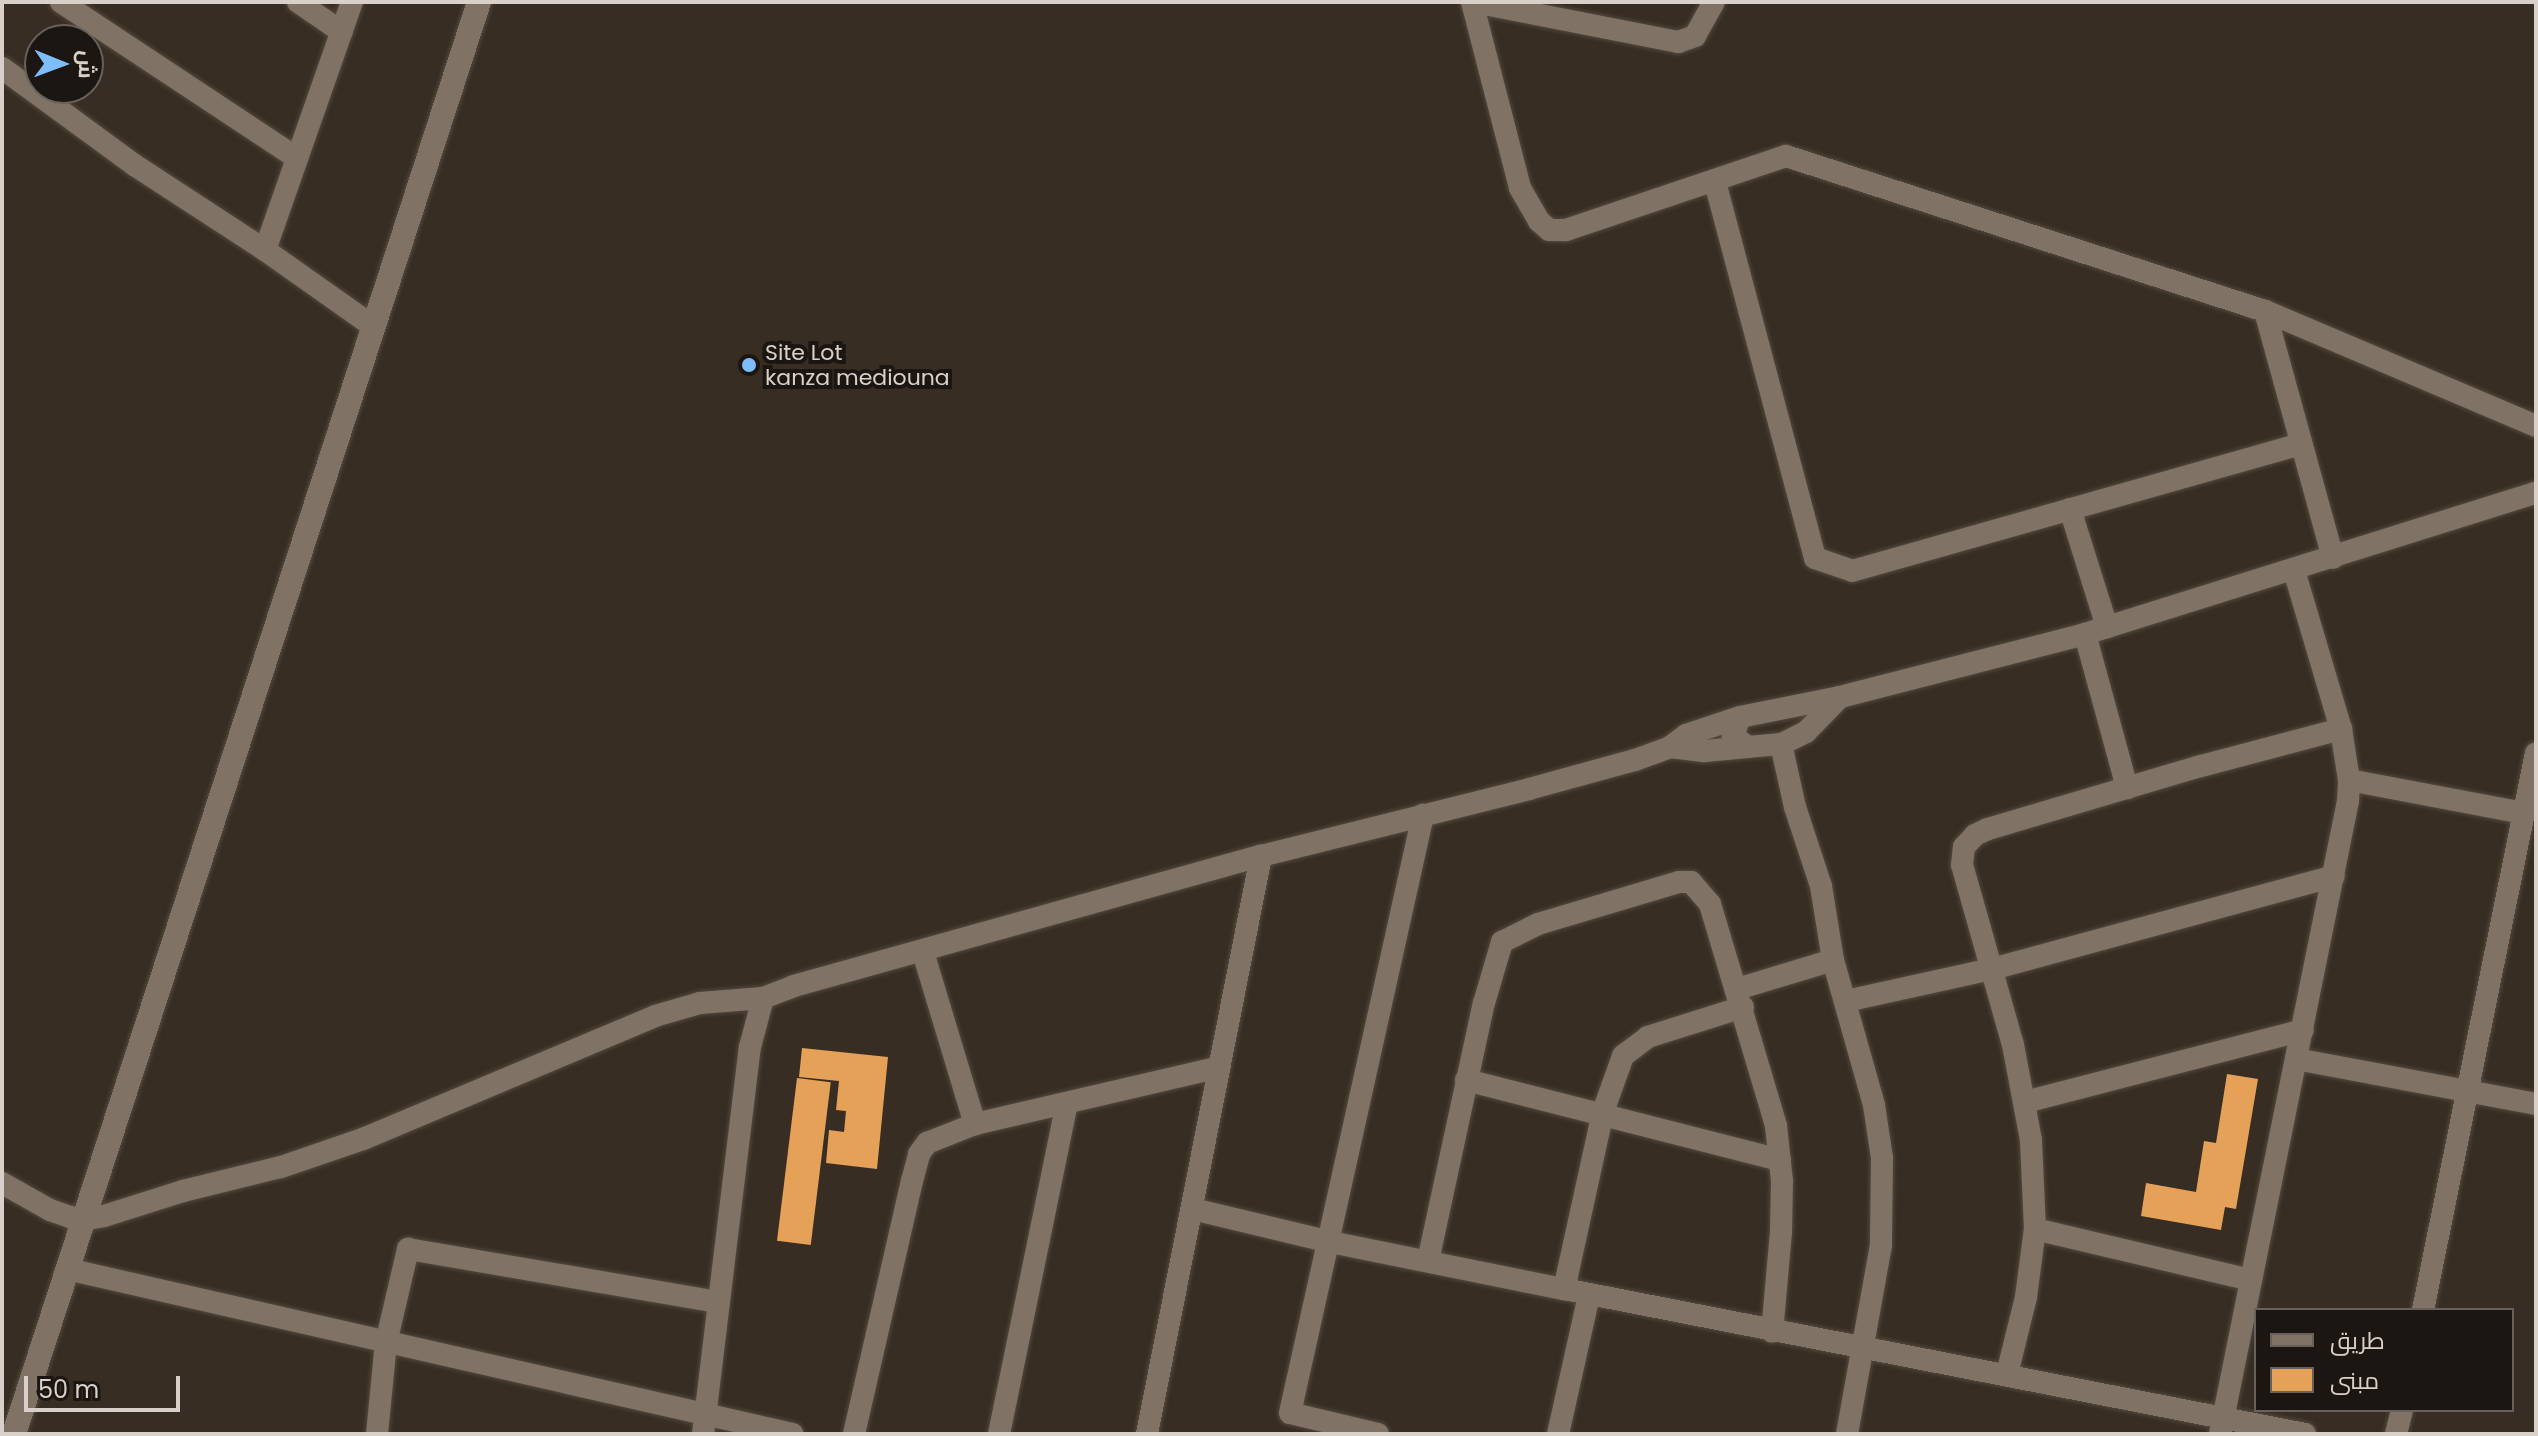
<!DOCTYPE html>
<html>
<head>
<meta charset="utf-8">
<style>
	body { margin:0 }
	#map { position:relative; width:2538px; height:1436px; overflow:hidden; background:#382d22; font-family:Poppins,Cairo,sans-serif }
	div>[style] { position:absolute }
	.building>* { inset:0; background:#e5a158; transform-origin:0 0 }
	.roads { filter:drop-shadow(0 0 2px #53493f) drop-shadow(0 0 2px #53493f) }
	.street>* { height:22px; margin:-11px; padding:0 11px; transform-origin:11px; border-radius:11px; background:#807366 }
	.secondary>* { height:24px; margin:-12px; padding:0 12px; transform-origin:12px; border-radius:12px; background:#807366 }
	.dots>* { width:22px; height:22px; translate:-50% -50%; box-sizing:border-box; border:4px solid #1b1611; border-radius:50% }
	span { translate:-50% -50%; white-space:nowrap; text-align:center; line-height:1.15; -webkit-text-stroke:8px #1b1611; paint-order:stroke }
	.poi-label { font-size:22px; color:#d8d0c9 }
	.left { translate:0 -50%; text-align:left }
	.frame { position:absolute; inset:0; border:4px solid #d8d0c9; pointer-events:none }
	.legend { position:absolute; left:2254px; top:1308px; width:260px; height:104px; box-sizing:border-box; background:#1b1611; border:2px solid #67605b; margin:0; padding:10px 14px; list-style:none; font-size:24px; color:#d8d0c9 }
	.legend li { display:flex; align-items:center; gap:16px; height:40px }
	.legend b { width:40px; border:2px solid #67605b }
	.north { position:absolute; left:24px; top:24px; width:80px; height:80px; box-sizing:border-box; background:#1b1611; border:2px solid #67605b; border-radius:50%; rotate:91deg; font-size:22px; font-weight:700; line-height:32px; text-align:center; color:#d8d0c9 }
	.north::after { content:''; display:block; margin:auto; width:28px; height:36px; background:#7ebdf9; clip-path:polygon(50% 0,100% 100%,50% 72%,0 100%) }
	.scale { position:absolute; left:24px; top:1376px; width:156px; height:36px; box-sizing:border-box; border:4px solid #d8d0c9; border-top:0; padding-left:10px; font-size:24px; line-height:28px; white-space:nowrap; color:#d8d0c9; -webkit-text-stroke:6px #1b1611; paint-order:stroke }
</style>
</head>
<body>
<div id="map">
	<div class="building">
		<div style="clip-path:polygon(802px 1048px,888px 1057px,877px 1169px,826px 1163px,829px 1130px,844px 1132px,846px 1111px,836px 1110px,839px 1081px,799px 1077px)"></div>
		<div style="clip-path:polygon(2227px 1074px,2258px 1079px,2236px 1209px,2225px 1207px,2221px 1230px,2141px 1216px,2146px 1183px,2196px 1192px,2204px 1141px,2216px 1143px)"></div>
		<div style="left:797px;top:1078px;width:34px;height:164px;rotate:7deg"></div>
	</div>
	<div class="roads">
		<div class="street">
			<div style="left:61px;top:2px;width:283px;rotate:33.5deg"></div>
			<div style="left:298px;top:2px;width:53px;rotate:34.3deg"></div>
			<div style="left:1472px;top:2px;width:192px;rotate:75.5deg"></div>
			<div style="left:1520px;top:188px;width:38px;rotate:60deg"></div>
			<div style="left:1539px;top:221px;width:13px;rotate:42deg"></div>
			<div style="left:1549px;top:230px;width:17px"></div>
			<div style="left:1566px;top:230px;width:232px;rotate:-18.6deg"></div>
			<div style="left:1786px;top:156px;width:503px;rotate:17.93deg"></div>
			<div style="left:2265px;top:311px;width:294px;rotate:23deg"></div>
			<div style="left:1474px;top:2px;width:208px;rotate:11.1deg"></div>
			<div style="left:1678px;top:42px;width:18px;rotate:-19deg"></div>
			<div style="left:1695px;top:36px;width:39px;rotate:-61deg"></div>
			<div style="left:2px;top:68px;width:166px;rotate:36.2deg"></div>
			<div style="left:136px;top:166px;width:154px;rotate:33.1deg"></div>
			<div style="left:265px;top:250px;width:133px;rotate:35.2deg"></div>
			<div style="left:1715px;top:182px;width:389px;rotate:75.1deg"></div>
			<div style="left:1815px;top:558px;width:39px;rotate:19deg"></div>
			<div style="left:1852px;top:571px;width:467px;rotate:-15.8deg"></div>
			<div style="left:265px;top:250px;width:263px;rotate:-70.7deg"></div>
			<div style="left:2265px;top:311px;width:256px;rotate:74.6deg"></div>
			<div style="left:2070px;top:509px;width:124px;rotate:72.6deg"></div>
			<div style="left:2085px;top:634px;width:160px;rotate:74.7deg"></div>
			<div style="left:1840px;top:697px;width:49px;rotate:134.2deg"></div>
			<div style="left:1806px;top:732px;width:28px;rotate:154deg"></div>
			<div style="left:1781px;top:744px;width:33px;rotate:175deg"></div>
			<div style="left:1748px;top:747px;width:19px;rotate:-144deg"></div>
			<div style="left:1733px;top:736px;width:20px;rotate:-70deg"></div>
			<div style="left:1740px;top:717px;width:102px;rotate:-11.3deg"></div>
			<div style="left:1840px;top:697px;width:253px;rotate:-14.4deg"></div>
			<div style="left:2085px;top:634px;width:473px;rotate:-17.4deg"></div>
			<div style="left:1781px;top:744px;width:65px;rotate:77.5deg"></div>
			<div style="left:1795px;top:807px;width:83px;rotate:71.8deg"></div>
			<div style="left:1821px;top:886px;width:75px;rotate:80.8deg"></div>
			<div style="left:1833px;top:960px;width:151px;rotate:74.2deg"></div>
			<div style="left:1874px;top:1105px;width:54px;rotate:81.4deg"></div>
			<div style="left:1882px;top:1158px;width:87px;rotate:90.7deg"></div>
			<div style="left:1881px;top:1245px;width:192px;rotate:100.2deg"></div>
			<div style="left:1670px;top:747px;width:35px;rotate:7deg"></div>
			<div style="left:1705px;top:751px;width:43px;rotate:-5.3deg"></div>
			<div style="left:2349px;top:780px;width:178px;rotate:10.7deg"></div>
			<div style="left:923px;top:952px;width:180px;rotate:73.2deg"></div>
			<div style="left:1737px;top:989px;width:100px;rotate:-16.8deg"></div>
			<div style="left:1846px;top:1001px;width:149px;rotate:-12.4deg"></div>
			<div style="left:1992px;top:969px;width:354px;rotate:-15.2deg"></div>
			<div style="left:1743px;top:1007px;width:100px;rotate:162.5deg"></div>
			<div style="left:1648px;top:1037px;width:31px;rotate:143deg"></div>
			<div style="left:1623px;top:1056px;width:59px;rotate:109.7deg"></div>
			<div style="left:1603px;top:1112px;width:181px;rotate:102.4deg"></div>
			<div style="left:1564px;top:1289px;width:755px;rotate:11.07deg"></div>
			<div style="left:2296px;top:1059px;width:244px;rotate:10.6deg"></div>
			<div style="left:1466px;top:1080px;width:324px;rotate:14.3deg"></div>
			<div style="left:2025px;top:1102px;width:287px;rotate:-14.5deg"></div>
			<div style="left:2px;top:1183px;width:55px;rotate:29.4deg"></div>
			<div style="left:50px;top:1210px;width:21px;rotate:19deg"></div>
			<div style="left:70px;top:1217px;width:12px;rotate:14deg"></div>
			<div style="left:82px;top:1220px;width:22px;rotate:-10deg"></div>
			<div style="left:104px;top:1216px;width:83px;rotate:-17.6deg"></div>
			<div style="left:183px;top:1191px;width:101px;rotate:-13.8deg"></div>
			<div style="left:281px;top:1167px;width:87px;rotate:-18.9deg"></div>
			<div style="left:363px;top:1139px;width:317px;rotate:-22.8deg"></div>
			<div style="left:655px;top:1016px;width:47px;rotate:-16.1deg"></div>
			<div style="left:700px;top:1003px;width:63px;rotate:-4.5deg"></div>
			<div style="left:763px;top:998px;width:33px;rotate:-21deg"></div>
			<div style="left:794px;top:986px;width:485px;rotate:-15.6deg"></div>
			<div style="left:1261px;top:856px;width:276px;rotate:-14deg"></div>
			<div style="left:1529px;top:789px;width:110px;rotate:-15.3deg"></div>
			<div style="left:1635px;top:760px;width:37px;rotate:-20deg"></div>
			<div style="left:1670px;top:747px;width:20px;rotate:-37deg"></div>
			<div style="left:1686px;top:735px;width:57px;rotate:-18.4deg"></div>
			<div style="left:1193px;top:1209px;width:141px;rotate:13.5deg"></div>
			<div style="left:1330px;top:1242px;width:239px;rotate:11.4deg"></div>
			<div style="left:2035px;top:1229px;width:222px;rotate:13.3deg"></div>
			<div style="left:1428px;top:1261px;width:264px;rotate:-77.8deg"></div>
			<div style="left:1484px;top:1003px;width:64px;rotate:-73.6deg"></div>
			<div style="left:1502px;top:942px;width:40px;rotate:-26.6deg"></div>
			<div style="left:1538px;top:924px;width:147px;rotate:-16.6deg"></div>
			<div style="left:1679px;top:882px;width:12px"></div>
			<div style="left:1691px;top:882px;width:29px;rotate:49deg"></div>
			<div style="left:1710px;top:904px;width:232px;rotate:73.4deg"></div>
			<div style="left:1776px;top:1126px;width:55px;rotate:83.8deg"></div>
			<div style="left:1782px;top:1181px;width:51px;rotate:91.1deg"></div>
			<div style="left:1781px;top:1232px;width:100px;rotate:95.1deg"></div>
			<div style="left:67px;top:1269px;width:744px;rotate:12.82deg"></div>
			<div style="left:2423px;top:1310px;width:568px;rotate:-78.53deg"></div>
			<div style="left:2007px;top:1374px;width:79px;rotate:-76.1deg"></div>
			<div style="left:2026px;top:1297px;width:69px;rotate:-82.5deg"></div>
			<div style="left:2035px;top:1229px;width:89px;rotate:-92.6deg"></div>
			<div style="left:2031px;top:1140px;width:97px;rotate:-100.7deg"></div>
			<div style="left:2013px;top:1045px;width:187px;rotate:-105.8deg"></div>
			<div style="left:1962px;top:865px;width:18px;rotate:-84deg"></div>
			<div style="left:1964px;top:847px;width:16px;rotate:-47deg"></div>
			<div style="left:1975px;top:835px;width:14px;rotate:-25deg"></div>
			<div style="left:1988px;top:829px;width:222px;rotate:-16.5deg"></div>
			<div style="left:2201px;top:766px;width:145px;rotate:-14.8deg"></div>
			<div style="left:377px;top:1434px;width:91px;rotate:-84.4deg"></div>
			<div style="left:386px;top:1343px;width:97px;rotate:-76.8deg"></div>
			<div style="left:408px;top:1249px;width:315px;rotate:9.7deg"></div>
			<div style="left:703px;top:1434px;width:390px;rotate:-83.1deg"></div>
			<div style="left:750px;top:1047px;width:51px;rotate:-75.1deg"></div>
			<div style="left:854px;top:1434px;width:260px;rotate:-77.1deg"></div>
			<div style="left:912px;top:1181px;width:28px;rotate:-75deg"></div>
			<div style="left:919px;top:1154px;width:14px;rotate:-54deg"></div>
			<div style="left:927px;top:1143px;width:52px;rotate:-21.6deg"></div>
			<div style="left:975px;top:1124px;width:251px;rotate:-13.1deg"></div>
			<div style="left:999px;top:1434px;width:337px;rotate:-78.4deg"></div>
			<div style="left:1147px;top:1434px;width:589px;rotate:-78.84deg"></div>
			<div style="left:1378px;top:1434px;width:90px;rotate:-166.6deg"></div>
			<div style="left:1290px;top:1413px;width:613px;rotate:-77.46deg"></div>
			<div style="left:1558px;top:1434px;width:142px;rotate:-77.4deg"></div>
			<div style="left:2220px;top:1434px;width:646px;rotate:-78.57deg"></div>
			<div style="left:2348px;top:801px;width:21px;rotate:-87deg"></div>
			<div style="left:2349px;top:780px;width:52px;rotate:-98.9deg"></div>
			<div style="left:2341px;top:729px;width:166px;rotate:-106.5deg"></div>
			<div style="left:2396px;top:1434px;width:25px;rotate:-76deg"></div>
		</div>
		<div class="secondary">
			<div style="left:14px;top:1434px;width:1506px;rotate:-72.01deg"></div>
		</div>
	</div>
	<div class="dots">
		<div style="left:749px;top:365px;background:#7ebdf9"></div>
	</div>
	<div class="poi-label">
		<span class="left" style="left:765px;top:365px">Site Lot<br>kanza mediouna</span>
	</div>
	<div class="frame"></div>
	<ul class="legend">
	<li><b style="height:10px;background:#807366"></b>طريق</li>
	<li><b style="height:22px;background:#e5a158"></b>مبنى</li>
	</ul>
	<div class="north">ش</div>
	<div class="scale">50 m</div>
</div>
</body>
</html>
